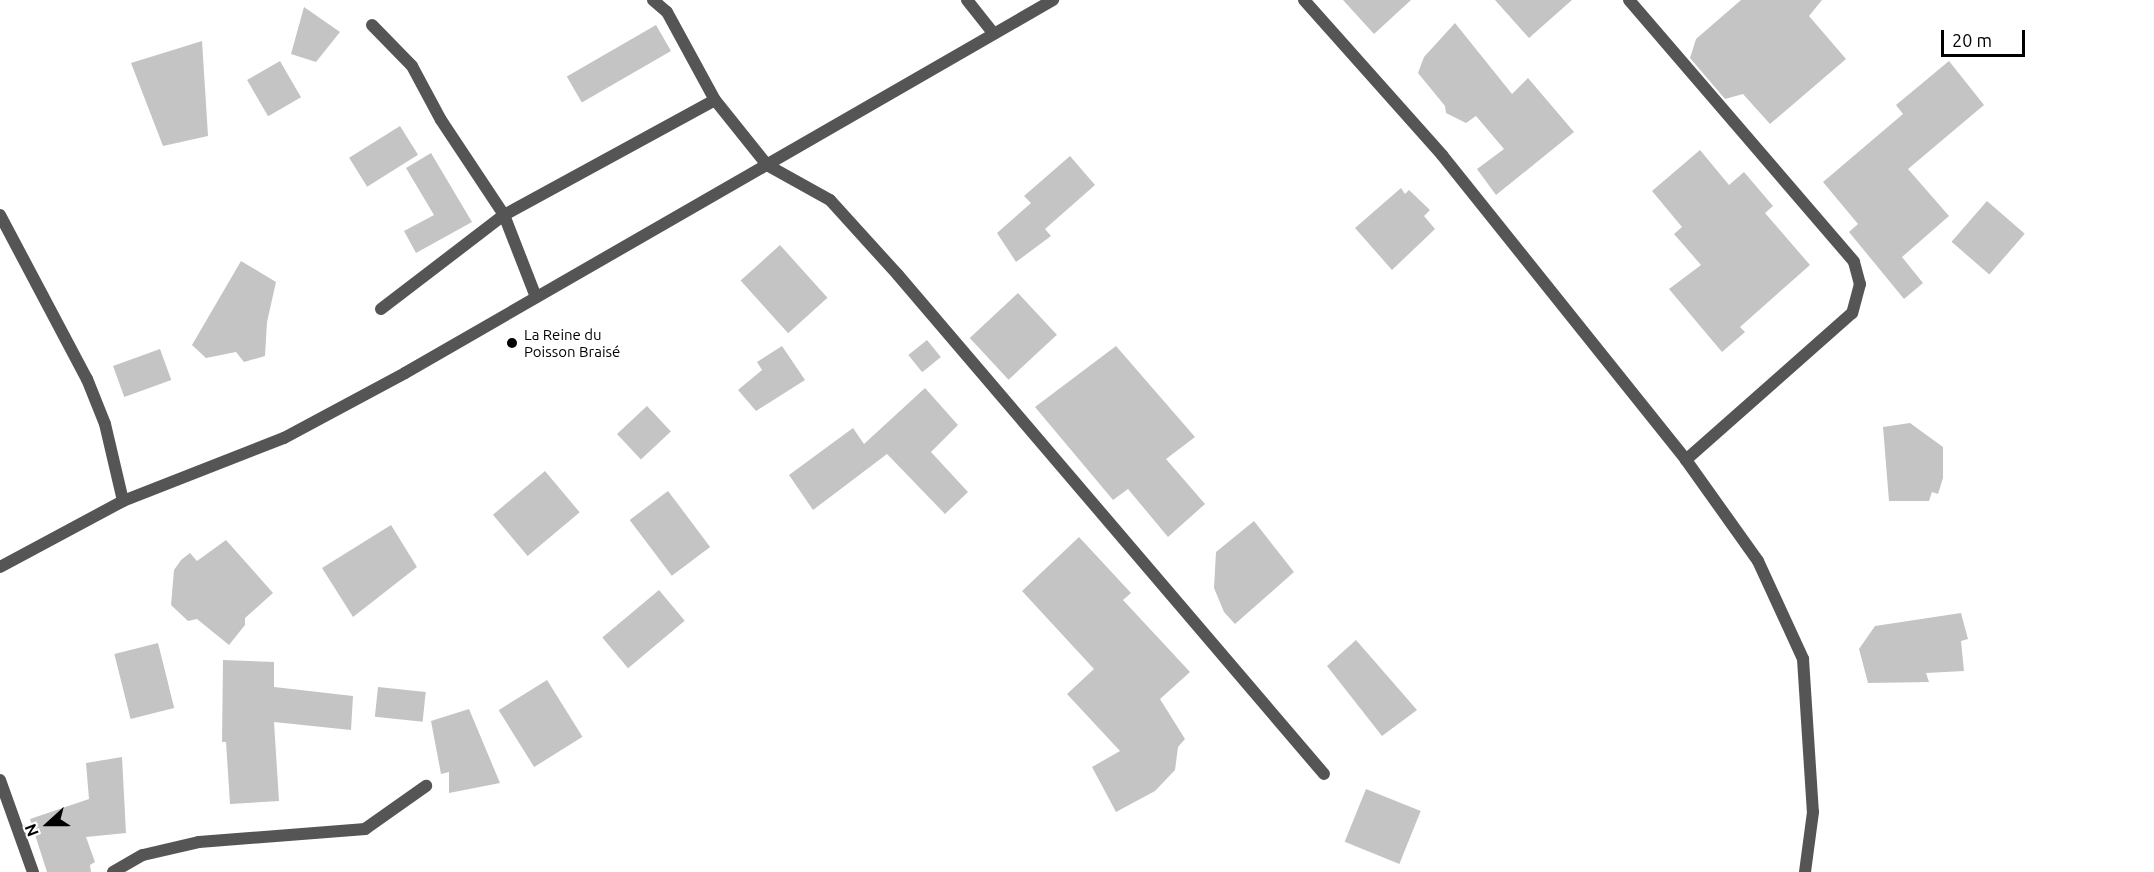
<!DOCTYPE html>
<html>
<head>
<meta charset="utf-8">
<style>
	body { margin:0 }
	#map { position:relative; width:2154px; height:872px; overflow:hidden; background:#fff; font-family:Ubuntu,sans-serif }
	div>[style] { position:absolute }
	.building>* { inset:0; background:#c4c4c4; transform-origin:0 0 }
	.lane>* { height:12px; margin:-6px; padding:0 6px; transform-origin:6px; border-radius:6px; background:#555 }
	.street>* { height:12px; margin:-6px; padding:0 6px; transform-origin:6px; border-radius:6px; background:#555 }
	.dots>* { width:16px; height:16px; translate:-50% -50%; box-sizing:border-box; border:3px solid #fff; border-radius:50% }
	span { translate:-50% -50%; white-space:nowrap; text-align:center; line-height:1.15; -webkit-text-stroke:4.5px #fff; paint-order:stroke }
	.poi-label { font-size:15px; color:#000 }
	.left { translate:0 -50%; text-align:left }
	.north { position:absolute; left:18px; top:794px; width:60px; height:60px; -webkit-text-stroke:4px #fff; paint-order:stroke; rotate:249deg; font-size:16px; font-weight:700; line-height:24px; text-align:center; color:#000 }
	.north::after { content:''; display:block; margin:auto; width:21px; height:27px; background:#000; clip-path:polygon(50% 0,100% 100%,50% 72%,0 100%) }
	.scale { position:absolute; left:1941px; top:30px; width:84px; height:27px; box-sizing:border-box; border:3px solid #000; border-top:0; padding-left:8px; font-size:18px; line-height:21px; white-space:nowrap; color:#000; -webkit-text-stroke:4px #fff; paint-order:stroke }
</style>
</head>
<body>
<div id="map">
	<div class="building">
		<div style="clip-path:polygon(1343px 0,1411px 0,1374px 34px)"></div>
		<div style="clip-path:polygon(1495px 0,1572px 0,1529px 38px)"></div>
		<div style="clip-path:polygon(1741px 0,1822px 0,1809px 16px,1846px 59px,1770px 124px,1743px 94px,1725px 99px,1690px 58px,1696px 39px)"></div>
		<div style="clip-path:polygon(304px 7px,340px 32px,316px 62px,291px 54px)"></div>
		<div style="clip-path:polygon(1455px 23px,1512px 94px,1528px 78px,1574px 132px,1496px 195px,1477px 169px,1504px 149px,1476px 116px,1466px 123px,1446px 113px,1445px 106px,1418px 73px,1424px 57px)"></div>
		<div style="left:656px;top:25px;width:30px;height:103px;rotate:60deg"></div>
		<div style="clip-path:polygon(202px 41px,208px 136px,163px 146px,131px 63px)"></div>
		<div style="left:280px;top:61px;width:42px;height:38px;rotate:60deg"></div>
		<div style="clip-path:polygon(1949px 61px,1984px 105px,1908px 169px,1949px 216px,1902px 257px,1923px 283px,1904px 299px,1849px 232px,1858px 224px,1823px 182px,1903px 114px,1896px 105px)"></div>
		<div style="left:400px;top:126px;width:34px;height:60px;rotate:58deg"></div>
		<div style="clip-path:polygon(1700px 150px,1729px 185px,1744px 172px,1773px 206px,1765px 213px,1810px 265px,1740px 327px,1745px 332px,1722px 352px,1669px 289px,1701px 265px,1674px 234px,1682px 227px,1652px 191px)"></div>
		<div style="clip-path:polygon(431px 153px,472px 222px,416px 253px,404px 231px,434px 215px,406px 168px)"></div>
		<div style="clip-path:polygon(1070px 156px,1095px 185px,1045px 229px,1051px 236px,1016px 262px,997px 233px,1031px 203px,1024px 196px)"></div>
		<div style="clip-path:polygon(1401px 188px,1405px 194px,1409px 190px,1430px 210px,1424px 216px,1435px 229px,1392px 270px,1355px 228px)"></div>
		<div style="left:1987px;top:201px;width:50px;height:54px;rotate:41deg"></div>
		<div style="left:780px;top:245px;width:71px;height:53px;rotate:48deg"></div>
		<div style="clip-path:polygon(241px 261px,276px 282px,267px 322px,265px 356px,244px 362px,236px 352px,206px 358px,192px 345px)"></div>
		<div style="left:1018px;top:293px;width:57px;height:66px;rotate:47deg"></div>
		<div style="left:927px;top:340px;width:22px;height:24px;rotate:51deg"></div>
		<div style="clip-path:polygon(782px 346px,805px 380px,756px 411px,738px 390px,762px 370px,757px 362px)"></div>
		<div style="clip-path:polygon(1116px 346px,1195px 437px,1166px 459px,1205px 504px,1168px 537px,1128px 489px,1113px 500px,1035px 407px)"></div>
		<div style="left:160px;top:349px;width:33px;height:50px;rotate:70deg"></div>
		<div style="clip-path:polygon(925px 388px,958px 425px,931px 452px,968px 492px,945px 514px,887px 454px,813px 510px,789px 475px,853px 428px,864px 444px)"></div>
		<div style="left:647px;top:406px;width:35px;height:41px;rotate:47deg"></div>
		<div style="clip-path:polygon(1910px 423px,1943px 447px,1943px 478px,1938px 494px,1932px 492px,1929px 501px,1889px 501px,1883px 427px)"></div>
		<div style="left:545px;top:471px;width:54px;height:68px;rotate:50deg"></div>
		<div style="left:668px;top:491px;width:70px;height:48px;rotate:53deg"></div>
		<div style="clip-path:polygon(1254px 521px,1294px 572px,1235px 624px,1224px 612px,1214px 588px,1216px 552px)"></div>
		<div style="clip-path:polygon(391px 525px,417px 567px,353px 617px,322px 568px)"></div>
		<div style="clip-path:polygon(1079px 537px,1131px 593px,1123px 600px,1190px 672px,1160px 699px,1185px 739px,1178px 747px,1175px 770px,1155px 791px,1116px 812px,1092px 767px,1120px 751px,1067px 694px,1094px 669px,1022px 591px)"></div>
		<div style="clip-path:polygon(226px 540px,273px 593px,245px 618px,245px 625px,229px 645px,197px 619px,188px 621px,171px 605px,174px 570px,181px 560px,190px 553px,197px 561px)"></div>
		<div style="left:659px;top:590px;width:40px;height:74px;rotate:50deg"></div>
		<div style="clip-path:polygon(1961px 613px,1968px 639px,1961px 641px,1964px 671px,1926px 673px,1929px 682px,1868px 683px,1859px 649px,1875px 626px)"></div>
		<div style="clip-path:polygon(1356px 640px,1417px 710px,1382px 736px,1327px 666px)"></div>
		<div style="left:158px;top:643px;width:67px;height:45px;rotate:76deg"></div>
		<div style="clip-path:polygon(223px 660px,274px 662px,274px 687px,353px 696px,351px 730px,274px 722px,279px 801px,230px 804px,226px 742px,222px 742px)"></div>
		<div style="left:547px;top:680px;width:67px;height:57px;rotate:58deg"></div>
		<div style="left:378px;top:687px;width:48px;height:30px;rotate:6deg"></div>
		<div style="clip-path:polygon(469px 709px,500px 783px,449px 793px,449px 772px,441px 774px,431px 721px)"></div>
		<div style="clip-path:polygon(122px 757px,126px 833px,86px 837px,95px 862px,90px 865px,91px 872px,47px 872px,30px 819px,89px 799px,86px 763px)"></div>
		<div style="left:1366px;top:789px;width:59px;height:57px;rotate:22deg"></div>
	</div>
	<div class="lane">
		<div style="left:381px;top:309px;width:155px;rotate:-37.4deg"></div>
		<div style="left:504px;top:215px;width:240px;rotate:-28.6deg"></div>
	</div>
	<div class="street">
		<div style="left:653px;top:0;width:18px;rotate:41deg"></div>
		<div style="left:667px;top:12px;width:100px;rotate:61.4deg"></div>
		<div style="left:715px;top:100px;width:83px;rotate:51.3deg"></div>
		<div style="left:767px;top:165px;width:72px;rotate:29.1deg"></div>
		<div style="left:830px;top:200px;width:101px;rotate:47.8deg"></div>
		<div style="left:898px;top:275px;width:656px;rotate:49.51deg"></div>
		<div style="left:967px;top:0;width:43px;rotate:51.5deg"></div>
		<div style="left:1304px;top:0;width:208px;rotate:48.3deg"></div>
		<div style="left:1442px;top:155px;width:391px;rotate:51.3deg"></div>
		<div style="left:1686px;top:460px;width:124px;rotate:54.5deg"></div>
		<div style="left:1758px;top:561px;width:108px;rotate:65.3deg"></div>
		<div style="left:1803px;top:659px;width:153px;rotate:86.3deg"></div>
		<div style="left:1813px;top:812px;width:61px;rotate:97.6deg"></div>
		<div style="left:1629px;top:0;width:345px;rotate:49.3deg"></div>
		<div style="left:1854px;top:262px;width:23px;rotate:75deg"></div>
		<div style="left:1860px;top:284px;width:30px;rotate:105deg"></div>
		<div style="left:1852px;top:313px;width:222px;rotate:138.5deg"></div>
		<div style="left:372px;top:25px;width:57px;rotate:45.7deg"></div>
		<div style="left:412px;top:66px;width:61px;rotate:61.8deg"></div>
		<div style="left:441px;top:120px;width:114px;rotate:56.4deg"></div>
		<div style="left:504px;top:215px;width:88px;rotate:68.7deg"></div>
		<div style="left:0;top:215px;width:186px;rotate:62.1deg"></div>
		<div style="left:87px;top:379px;width:48px;rotate:68.2deg"></div>
		<div style="left:105px;top:424px;width:79px;rotate:76.8deg"></div>
		<div style="left:0;top:567px;width:140px;rotate:-28.2deg"></div>
		<div style="left:123px;top:501px;width:173px;rotate:-21.4deg"></div>
		<div style="left:284px;top:438px;width:137px;rotate:-28.2deg"></div>
		<div style="left:405px;top:373px;width:748px;rotate:-29.93deg"></div>
		<div style="left:0;top:780px;width:98px;rotate:70.3deg"></div>
		<div style="left:113px;top:872px;width:34px;rotate:-30deg"></div>
		<div style="left:143px;top:855px;width:57px;rotate:-13.1deg"></div>
		<div style="left:199px;top:842px;width:167px;rotate:-4.5deg"></div>
		<div style="left:365px;top:829px;width:75px;rotate:-35.2deg"></div>
	</div>
	<div class="dots">
		<div style="left:512px;top:343px;background:#000"></div>
	</div>
	<div class="poi-label">
		<span class="left" style="left:524px;top:343px">La Reine du<br>Poisson Braisé</span>
	</div>
	<div class="north">N</div>
	<div class="scale">20 m</div>
</div>
</body>
</html>
